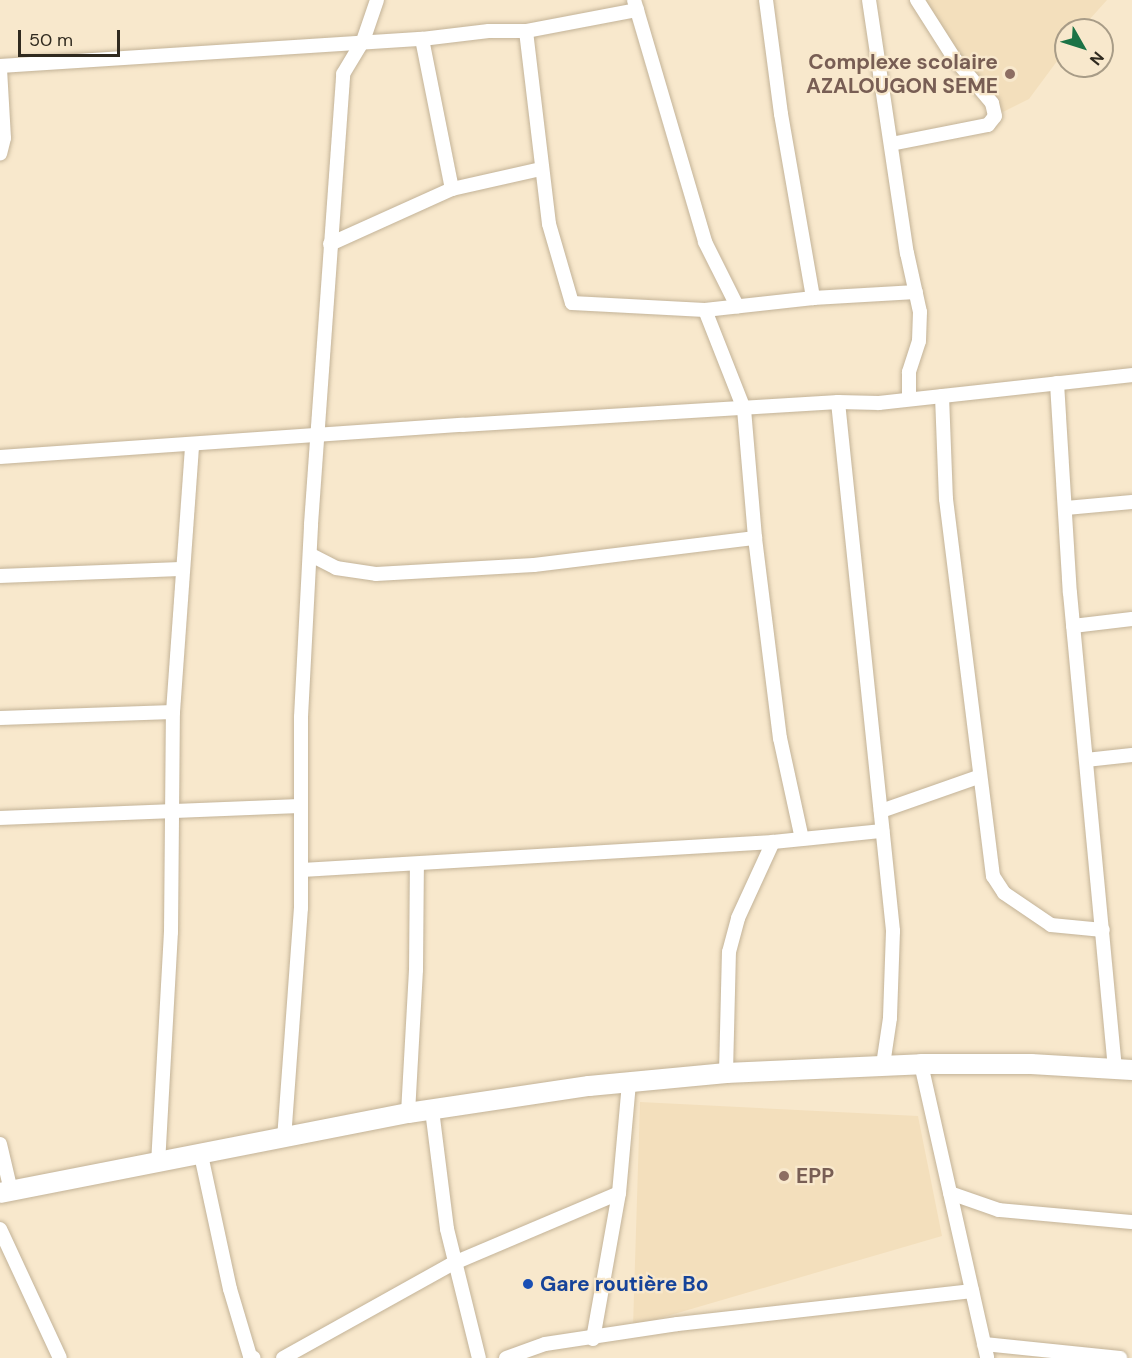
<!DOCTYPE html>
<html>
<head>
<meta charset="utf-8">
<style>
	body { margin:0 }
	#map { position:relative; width:1132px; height:1358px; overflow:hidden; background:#f8e8cc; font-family:"DM Sans",sans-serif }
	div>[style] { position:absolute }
	.built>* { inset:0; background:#f3dfbc }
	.roads { filter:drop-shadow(0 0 2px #c3b398) drop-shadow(0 0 2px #c3b398) }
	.street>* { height:14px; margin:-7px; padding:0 7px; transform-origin:7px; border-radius:7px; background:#fff }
	.secondary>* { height:20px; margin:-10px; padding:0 10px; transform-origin:10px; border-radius:10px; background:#fff }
	.dots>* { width:16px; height:16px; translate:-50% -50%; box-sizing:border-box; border:3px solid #f8e8cc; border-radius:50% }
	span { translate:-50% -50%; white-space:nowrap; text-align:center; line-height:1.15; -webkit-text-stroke:4.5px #f8e8cc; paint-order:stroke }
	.education-label { font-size:21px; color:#785e54; font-weight:700 }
	.right { translate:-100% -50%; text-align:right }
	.left { translate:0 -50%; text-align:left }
	.transit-label { font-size:21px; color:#164399; font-weight:700 }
	.north { position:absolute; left:1054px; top:18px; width:60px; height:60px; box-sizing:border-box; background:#f8e8cc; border:2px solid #a89c87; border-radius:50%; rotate:129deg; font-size:16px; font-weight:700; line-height:24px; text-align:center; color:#302a1f }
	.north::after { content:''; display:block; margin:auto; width:21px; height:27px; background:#1c7346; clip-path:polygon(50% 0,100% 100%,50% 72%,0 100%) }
	.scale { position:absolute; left:18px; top:30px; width:102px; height:27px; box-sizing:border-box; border:3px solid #302a1f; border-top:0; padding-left:8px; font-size:18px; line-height:21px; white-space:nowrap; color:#302a1f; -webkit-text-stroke:4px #f8e8cc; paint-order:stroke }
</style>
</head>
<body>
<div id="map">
	<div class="built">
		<div style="clip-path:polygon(920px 0,1107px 0,1080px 30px,1066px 30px,1066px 49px,1029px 99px,1003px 112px,947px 43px)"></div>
		<div style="clip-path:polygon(640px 1102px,918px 1116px,942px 1236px,633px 1326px)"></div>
	</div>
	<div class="roads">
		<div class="street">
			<div style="left:634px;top:0;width:252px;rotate:73.6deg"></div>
			<div style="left:705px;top:242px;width:72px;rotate:63.4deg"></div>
			<div style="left:766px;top:0;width:115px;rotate:82.5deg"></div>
			<div style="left:781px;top:114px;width:187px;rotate:80.1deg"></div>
			<div style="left:869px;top:0;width:256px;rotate:81.5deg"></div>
			<div style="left:907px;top:253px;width:60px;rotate:77.6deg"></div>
			<div style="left:920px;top:312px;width:29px;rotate:92deg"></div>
			<div style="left:919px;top:341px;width:33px;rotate:108deg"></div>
			<div style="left:909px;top:372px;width:27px;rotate:90deg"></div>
			<div style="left:526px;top:31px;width:194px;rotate:83.2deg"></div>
			<div style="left:549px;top:224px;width:82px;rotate:73.8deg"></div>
			<div style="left:572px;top:303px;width:133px;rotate:3deg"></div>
			<div style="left:705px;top:310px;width:109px;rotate:-6.3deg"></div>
			<div style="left:813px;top:298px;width:103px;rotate:-3.3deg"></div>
			<div style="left:422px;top:39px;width:153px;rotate:78.7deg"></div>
			<div style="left:0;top:66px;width:423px;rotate:-3.7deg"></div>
			<div style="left:422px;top:39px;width:67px;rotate:-6.8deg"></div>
			<div style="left:489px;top:31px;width:37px"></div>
			<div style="left:526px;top:31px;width:113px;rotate:-10.7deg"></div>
			<div style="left:0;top:69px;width:69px;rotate:86.7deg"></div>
			<div style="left:4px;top:138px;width:16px;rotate:104deg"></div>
			<div style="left:891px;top:144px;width:99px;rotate:-11.1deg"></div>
			<div style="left:988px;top:125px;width:11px;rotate:-52deg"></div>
			<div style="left:995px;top:116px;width:13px;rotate:-103deg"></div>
			<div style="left:992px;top:103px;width:59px;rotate:-130.2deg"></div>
			<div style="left:954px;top:58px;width:69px;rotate:-122.5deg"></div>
			<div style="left:330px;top:244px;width:134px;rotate:-24.3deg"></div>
			<div style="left:452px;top:189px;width:91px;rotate:-12.7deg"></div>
			<div style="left:705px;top:310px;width:106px;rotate:68.5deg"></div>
			<div style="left:744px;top:409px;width:129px;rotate:85.1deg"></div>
			<div style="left:755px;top:538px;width:202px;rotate:82.9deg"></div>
			<div style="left:780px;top:738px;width:103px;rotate:77.7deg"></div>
			<div style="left:1057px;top:383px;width:210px;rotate:86.5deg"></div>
			<div style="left:1070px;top:593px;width:478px;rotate:84.6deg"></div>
			<div style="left:942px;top:396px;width:103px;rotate:87.8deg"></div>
			<div style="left:946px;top:499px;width:380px;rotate:82.9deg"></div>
			<div style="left:993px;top:876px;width:20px;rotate:57deg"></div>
			<div style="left:1004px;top:893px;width:57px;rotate:34.2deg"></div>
			<div style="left:1051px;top:925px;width:52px;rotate:5.5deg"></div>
			<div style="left:838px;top:402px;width:532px;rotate:84.06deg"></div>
			<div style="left:893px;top:931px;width:87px;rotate:92deg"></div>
			<div style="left:890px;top:1018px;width:48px;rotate:98.5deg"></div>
			<div style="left:0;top:457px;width:463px;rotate:-4deg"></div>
			<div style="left:462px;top:425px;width:377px;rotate:-3.5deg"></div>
			<div style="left:838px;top:402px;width:41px;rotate:1.4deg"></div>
			<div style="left:879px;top:403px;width:255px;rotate:-6.3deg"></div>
			<div style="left:1066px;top:508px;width:66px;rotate:-5.2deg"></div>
			<div style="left:311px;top:555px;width:28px;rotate:27deg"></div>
			<div style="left:336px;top:568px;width:40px;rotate:8.5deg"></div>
			<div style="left:376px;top:574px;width:158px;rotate:-3.3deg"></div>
			<div style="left:534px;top:565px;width:223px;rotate:-7deg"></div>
			<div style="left:0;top:576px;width:180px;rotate:-2.2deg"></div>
			<div style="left:1073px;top:626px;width:59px;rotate:-6.8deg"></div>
			<div style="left:0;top:718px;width:173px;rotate:-2deg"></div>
			<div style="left:1086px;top:760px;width:46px;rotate:-6.2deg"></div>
			<div style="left:881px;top:811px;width:103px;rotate:-19.3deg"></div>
			<div style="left:0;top:818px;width:299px;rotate:-2.3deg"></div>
			<div style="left:302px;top:870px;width:472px;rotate:-3.4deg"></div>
			<div style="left:773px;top:842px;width:110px;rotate:-5.8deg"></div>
			<div style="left:921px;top:1064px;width:301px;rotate:77.3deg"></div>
			<div style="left:726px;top:1073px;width:121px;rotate:-88.6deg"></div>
			<div style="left:729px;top:952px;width:35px;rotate:-75deg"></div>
			<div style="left:738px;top:918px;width:84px;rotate:-65.3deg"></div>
			<div style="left:432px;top:1110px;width:120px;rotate:82.8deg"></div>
			<div style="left:447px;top:1229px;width:133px;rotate:76.1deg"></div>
			<div style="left:408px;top:1113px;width:143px;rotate:-86.8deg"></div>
			<div style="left:416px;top:970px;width:106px;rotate:-89.5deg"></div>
			<div style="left:284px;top:1139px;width:232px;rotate:-85.8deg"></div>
			<div style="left:301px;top:908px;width:191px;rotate:-90deg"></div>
			<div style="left:301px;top:717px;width:193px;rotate:-87deg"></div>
			<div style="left:311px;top:524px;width:451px;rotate:-85.9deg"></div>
			<div style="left:343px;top:74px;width:39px;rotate:-59deg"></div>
			<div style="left:363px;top:41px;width:43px;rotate:-71.1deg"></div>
			<div style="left:0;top:1144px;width:48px;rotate:76.8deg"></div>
			<div style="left:201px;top:1155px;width:137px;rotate:77.8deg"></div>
			<div style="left:230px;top:1289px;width:70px;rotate:73.4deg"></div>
			<div style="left:250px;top:1356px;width:4px;rotate:27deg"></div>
			<div style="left:158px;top:1164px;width:232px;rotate:-86.8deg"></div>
			<div style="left:171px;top:932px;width:220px;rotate:-89.5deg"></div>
			<div style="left:173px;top:712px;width:268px;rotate:-85.9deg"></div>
			<div style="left:950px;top:1193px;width:52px;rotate:19.1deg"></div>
			<div style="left:999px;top:1210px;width:134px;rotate:5.2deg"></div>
			<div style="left:0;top:1229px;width:142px;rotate:65.1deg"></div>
			<div style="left:593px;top:1339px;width:148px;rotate:-79.9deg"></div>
			<div style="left:619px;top:1193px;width:110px;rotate:-84.8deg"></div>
			<div style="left:984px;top:1344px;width:137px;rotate:5.9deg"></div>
			<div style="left:283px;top:1358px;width:196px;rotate:-29.1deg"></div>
			<div style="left:454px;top:1263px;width:179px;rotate:-23deg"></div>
			<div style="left:506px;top:1358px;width:41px;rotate:-19.7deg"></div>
			<div style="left:545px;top:1344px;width:134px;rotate:-8.6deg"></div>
			<div style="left:678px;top:1324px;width:296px;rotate:-6.4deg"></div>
		</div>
		<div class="secondary">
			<div style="left:0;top:1193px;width:416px;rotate:-11.1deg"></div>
			<div style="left:408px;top:1113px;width:183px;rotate:-8.5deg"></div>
			<div style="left:589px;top:1086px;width:138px;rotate:-5.4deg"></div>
			<div style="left:726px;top:1073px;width:195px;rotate:-2.6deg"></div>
			<div style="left:921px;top:1064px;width:110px"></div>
			<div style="left:1031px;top:1064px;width:101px;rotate:3.4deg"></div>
		</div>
	</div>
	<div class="dots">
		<div style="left:1010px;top:74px;background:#8d6e63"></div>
		<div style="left:784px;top:1176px;background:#8d6e63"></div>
		<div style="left:528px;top:1284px;background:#1a4fb4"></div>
	</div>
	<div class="education-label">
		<span class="right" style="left:998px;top:74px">Complexe scolaire<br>AZALOUGON SEME</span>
		<span class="left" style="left:796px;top:1176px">EPP</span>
	</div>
	<div class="transit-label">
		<span class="left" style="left:540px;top:1284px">Gare routière Bo</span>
	</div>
	<div class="north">N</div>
	<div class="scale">50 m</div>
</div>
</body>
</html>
